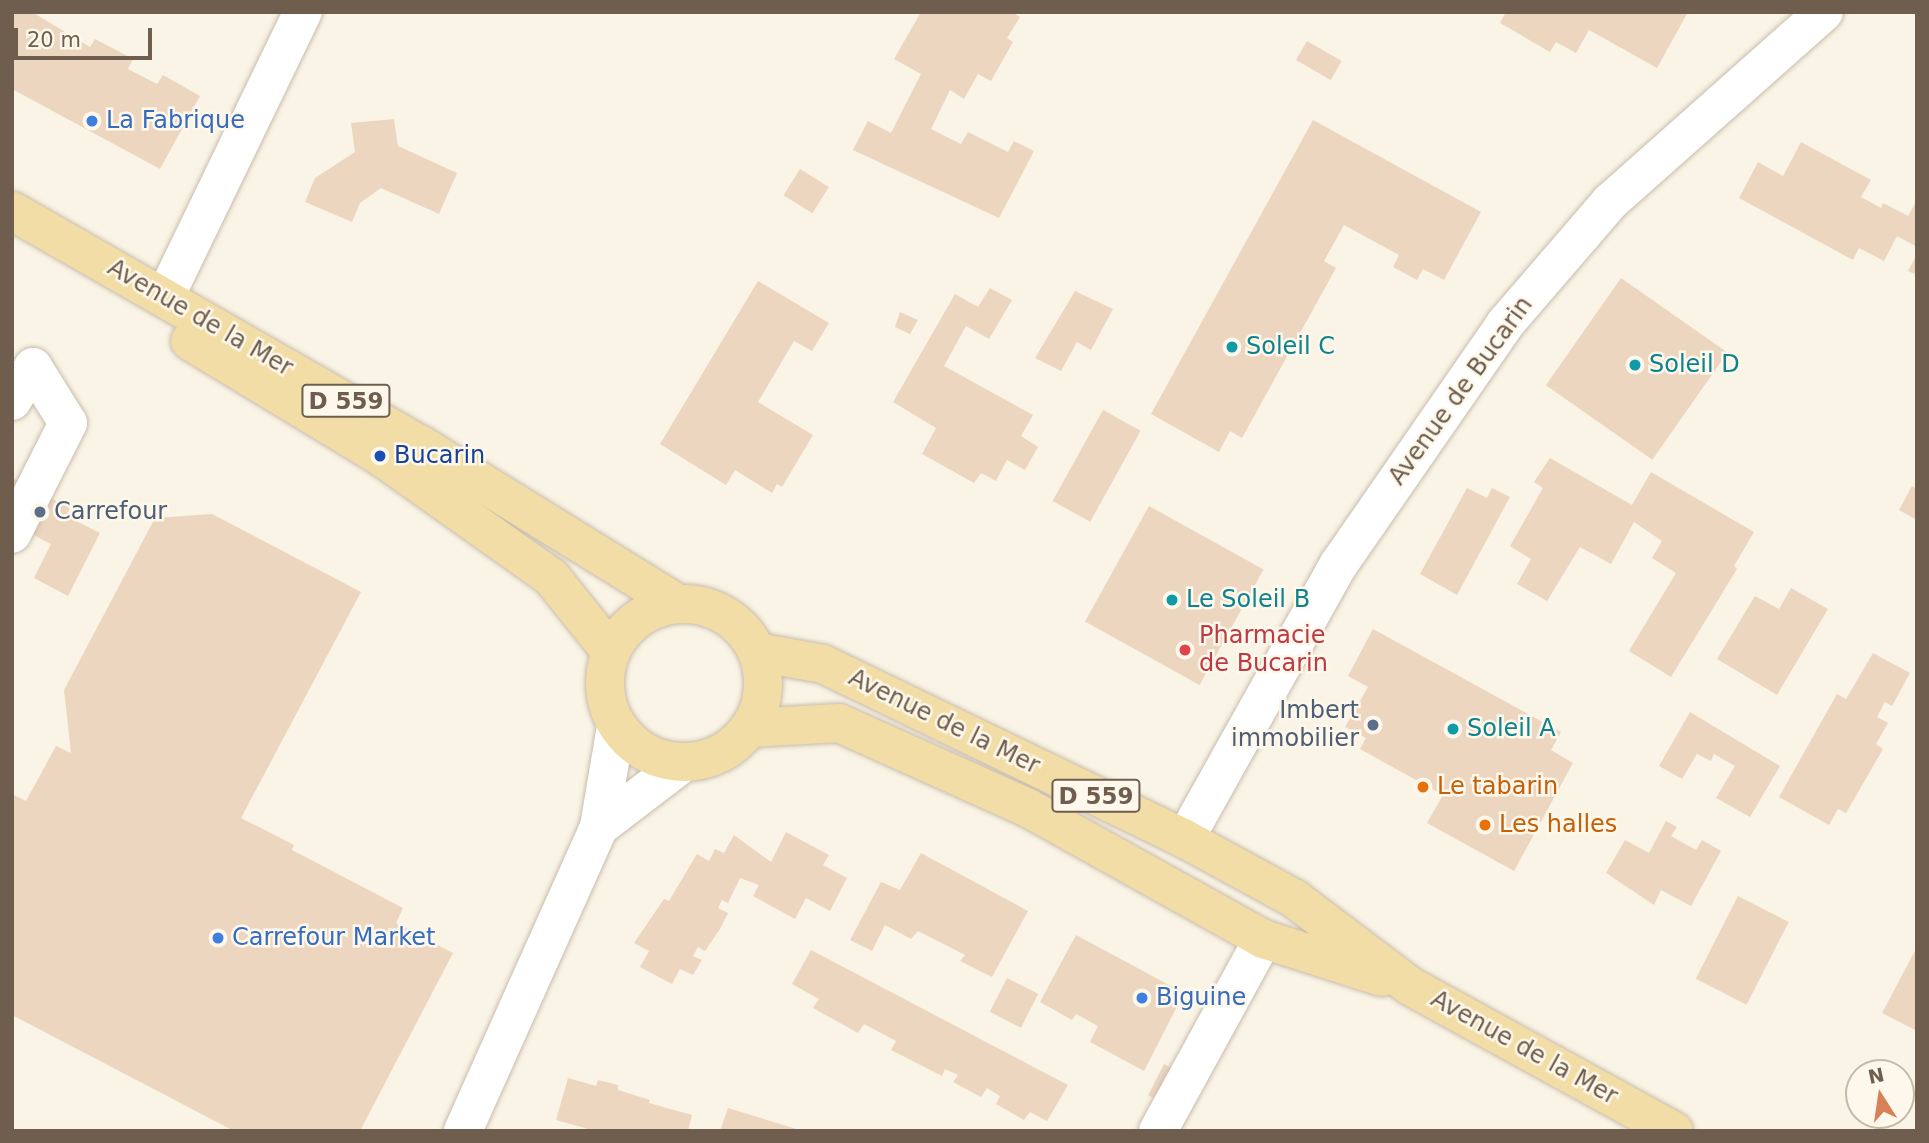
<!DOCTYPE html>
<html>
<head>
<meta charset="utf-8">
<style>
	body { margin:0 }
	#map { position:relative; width:1929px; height:1143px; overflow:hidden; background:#f9f4e5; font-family:"DejaVu Sans",sans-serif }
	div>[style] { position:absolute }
	.building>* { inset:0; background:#ecd6c0; transform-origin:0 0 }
	.roads { filter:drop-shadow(0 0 2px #c9bcad) drop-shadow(0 0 2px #c9bcad) }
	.minor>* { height:38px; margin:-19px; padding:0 19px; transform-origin:19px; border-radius:19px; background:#fff }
	.major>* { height:38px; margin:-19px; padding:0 19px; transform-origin:19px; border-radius:19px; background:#f1dda5 }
	.major>.ring { margin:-19px; padding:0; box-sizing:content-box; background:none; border:38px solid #f1dda5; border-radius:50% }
	.dots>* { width:19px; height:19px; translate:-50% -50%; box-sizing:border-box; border:4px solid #fdf8eb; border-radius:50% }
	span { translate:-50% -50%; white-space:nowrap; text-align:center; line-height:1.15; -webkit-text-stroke:5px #fdf8eb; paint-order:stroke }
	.shield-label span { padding:2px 5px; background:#fdf8eb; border:2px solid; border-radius:5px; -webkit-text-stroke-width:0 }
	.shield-label { font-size:23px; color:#6f5d4d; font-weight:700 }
	.shop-label { font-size:24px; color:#366cbe }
	.left { translate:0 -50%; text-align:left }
	.street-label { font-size:24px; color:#6f5d4d }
	.culture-label { font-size:24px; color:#0d838f }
	.transit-label { font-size:24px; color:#164399 }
	.service-label { font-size:24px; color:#4e5e75 }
	.right { translate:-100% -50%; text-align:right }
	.health-label { font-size:24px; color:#be3a42 }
	.food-label { font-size:24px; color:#c56008 }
	.frame { position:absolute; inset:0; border:14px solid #6f5d4d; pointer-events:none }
	.north { position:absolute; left:1845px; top:1059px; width:70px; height:70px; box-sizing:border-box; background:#fdf8eb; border:2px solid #c4baac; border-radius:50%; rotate:348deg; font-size:19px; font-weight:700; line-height:28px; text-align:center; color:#6f5d4d }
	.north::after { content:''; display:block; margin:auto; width:24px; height:32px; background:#d68158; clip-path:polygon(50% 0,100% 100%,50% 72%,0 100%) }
	.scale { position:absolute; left:14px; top:28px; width:138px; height:32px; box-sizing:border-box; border:4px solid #6f5d4d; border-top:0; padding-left:9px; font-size:21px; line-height:24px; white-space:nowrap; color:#6f5d4d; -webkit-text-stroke:5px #fdf8eb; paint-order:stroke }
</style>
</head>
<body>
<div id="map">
	<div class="building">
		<div style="clip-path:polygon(12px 12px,32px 12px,90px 47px,95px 39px,133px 59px,128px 69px,157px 84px,163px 75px,200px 96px,160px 169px,12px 89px)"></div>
		<div style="clip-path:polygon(921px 12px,1012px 12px,1020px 17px,1007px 38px,1013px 42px,991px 81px,978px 74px,964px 99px,950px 90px,931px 129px,961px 144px,968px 132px,1008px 152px,1014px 141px,1034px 151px,999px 218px,853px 150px,868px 121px,891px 133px,921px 74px,894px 59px)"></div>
		<div style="clip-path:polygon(1506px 12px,1688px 12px,1657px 68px,1589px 30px,1576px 53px,1556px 42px,1550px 52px,1500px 23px)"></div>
		<div style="left:1307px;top:41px;width:40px;height:22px;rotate:30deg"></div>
		<div style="clip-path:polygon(394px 119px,398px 146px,457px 173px,439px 214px,381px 188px,360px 203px,352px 222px,305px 202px,315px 178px,355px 152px,351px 123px)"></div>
		<div style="clip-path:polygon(1313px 120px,1481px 212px,1444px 280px,1423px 269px,1417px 280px,1393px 267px,1399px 255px,1344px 225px,1324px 261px,1336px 268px,1242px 438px,1230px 431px,1219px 452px,1151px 414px)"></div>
		<div style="clip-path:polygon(1801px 142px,1871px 180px,1861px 197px,1881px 208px,1883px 203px,1908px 216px,1917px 200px,1917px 247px,1897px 236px,1884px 261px,1859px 248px,1853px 260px,1739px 198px,1758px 162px,1783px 176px)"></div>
		<div style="left:800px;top:169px;width:34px;height:31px;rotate:32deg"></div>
		<div style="clip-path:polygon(1917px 254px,1917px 275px,1908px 271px)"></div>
		<div style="left:1621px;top:278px;width:130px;height:131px;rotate:35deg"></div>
		<div style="clip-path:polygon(758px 281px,829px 323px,812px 351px,794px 341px,758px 402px,813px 435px,782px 487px,777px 484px,772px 493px,735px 470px,726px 485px,660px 444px)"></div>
		<div style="clip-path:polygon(990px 288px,1012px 300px,989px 339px,966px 326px,944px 366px,1033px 415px,1021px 436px,1038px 447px,1025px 470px,1007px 460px,996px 481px,981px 473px,974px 483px,922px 454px,936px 428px,893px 402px,955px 294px,978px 307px)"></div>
		<div style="clip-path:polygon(1075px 291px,1113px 309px,1091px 350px,1077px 342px,1061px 371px,1035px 358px)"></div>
		<div style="clip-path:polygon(900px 312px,918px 320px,910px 334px,895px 327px)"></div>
		<div style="left:1103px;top:410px;width:43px;height:104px;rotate:29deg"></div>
		<div style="clip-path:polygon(1550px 458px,1632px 505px,1651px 472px,1754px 532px,1734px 566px,1737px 569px,1671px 677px,1629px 651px,1676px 573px,1652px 558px,1662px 541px,1634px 522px,1611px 564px,1580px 547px,1547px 601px,1517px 584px,1531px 559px,1510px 546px,1543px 488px,1534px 482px)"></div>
		<div style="clip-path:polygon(12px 478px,70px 508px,66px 516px,100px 533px,68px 596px,34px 578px,51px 544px,12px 524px)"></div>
		<div style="clip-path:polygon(1912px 486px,1917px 489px,1917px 520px,1899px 510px)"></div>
		<div style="clip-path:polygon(1467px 488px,1487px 498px,1492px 488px,1510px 497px,1457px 595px,1420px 574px)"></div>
		<div style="left:1149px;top:506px;width:131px;height:132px;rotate:29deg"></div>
		<div style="clip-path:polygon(212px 514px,361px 592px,241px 818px,294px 845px,292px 850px,403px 908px,396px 923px,453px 953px,360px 1131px,234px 1131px,12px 1015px,12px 794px,26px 801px,56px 746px,71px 753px,64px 690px,155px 518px)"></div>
		<div style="clip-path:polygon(1791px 588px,1828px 609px,1777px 695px,1717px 659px,1755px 596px,1779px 609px)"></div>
		<div style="clip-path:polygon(1373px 629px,1561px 732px,1551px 750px,1573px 763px,1514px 871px,1427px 823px,1443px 795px,1360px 749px,1366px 738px,1345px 727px,1368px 687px,1348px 676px)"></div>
		<div style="clip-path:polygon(1873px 653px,1910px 673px,1892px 706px,1885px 702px,1877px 717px,1888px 723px,1876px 744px,1883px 749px,1846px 813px,1838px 809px,1829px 825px,1779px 797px,1837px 694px,1846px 699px)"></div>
		<div style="clip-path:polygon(1690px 712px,1780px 766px,1750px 817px,1716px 798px,1735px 766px,1714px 754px,1711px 761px,1697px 754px,1682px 779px,1659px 766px)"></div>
		<div style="clip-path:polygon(1666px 821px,1677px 827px,1671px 836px,1696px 850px,1702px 840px,1721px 851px,1691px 906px,1661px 890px,1654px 905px,1606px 873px,1625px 840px,1649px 853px)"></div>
		<div style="clip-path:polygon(786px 832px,829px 855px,823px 865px,847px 878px,830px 911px,806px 898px,795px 919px,753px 896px,759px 885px,740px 878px,728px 903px,722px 900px,718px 908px,728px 913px,720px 929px,705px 951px,698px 947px,693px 956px,702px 960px,693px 975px,680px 969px,672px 984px,640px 967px,649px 951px,634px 943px,664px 899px,669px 901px,697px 854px,709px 861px,715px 849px,724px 853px,734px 835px,771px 862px)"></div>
		<div style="clip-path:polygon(921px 853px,1028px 911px,992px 977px,960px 961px,965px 955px,918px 931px,911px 939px,885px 925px,872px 951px,850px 940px,881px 882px,900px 890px)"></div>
		<div style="left:1738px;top:896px;width:57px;height:93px;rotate:27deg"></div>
		<div style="clip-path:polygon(1076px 935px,1184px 993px,1144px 1071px,1090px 1042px,1098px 1026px,1076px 1014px,1072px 1020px,1040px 1002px)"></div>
		<div style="clip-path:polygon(1917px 947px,1917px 1031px,1882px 1013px)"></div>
		<div style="clip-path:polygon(811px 950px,1068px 1085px,1047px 1121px,1030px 1112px,1024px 1120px,996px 1104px,1000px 1096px,987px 1088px,981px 1097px,953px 1082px,958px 1075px,945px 1069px,942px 1076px,891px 1050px,896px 1041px,864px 1024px,858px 1033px,813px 1008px,819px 999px,792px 984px)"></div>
		<div style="left:1007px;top:978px;width:35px;height:38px;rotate:27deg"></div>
		<div style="left:1164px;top:1064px;width:18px;height:35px;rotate:27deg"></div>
		<div style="clip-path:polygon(568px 1078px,596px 1086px,598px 1080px,618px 1085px,618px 1090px,650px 1100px,649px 1103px,692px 1115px,688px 1131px,595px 1131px,556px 1120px)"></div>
		<div style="clip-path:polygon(728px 1108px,800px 1130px,799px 1131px,720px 1131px)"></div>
	</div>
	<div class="roads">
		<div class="minor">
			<div style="left:165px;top:297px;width:317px;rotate:-64.2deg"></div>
			<div style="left:12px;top:401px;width:40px;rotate:-58deg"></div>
			<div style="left:33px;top:367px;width:66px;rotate:58deg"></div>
			<div style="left:68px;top:423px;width:124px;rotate:116.8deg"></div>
			<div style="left:599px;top:827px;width:106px;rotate:-37.3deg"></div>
			<div style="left:1185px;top:839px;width:315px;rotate:-60.8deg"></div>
			<div style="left:1339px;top:564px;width:292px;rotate:-55.3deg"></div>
			<div style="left:1505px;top:324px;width:161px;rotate:-49.3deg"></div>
			<div style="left:1610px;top:202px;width:286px;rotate:-41.6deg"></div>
			<div style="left:463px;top:1131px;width:333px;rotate:-65.9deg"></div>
			<div style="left:599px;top:827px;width:101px;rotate:-80.4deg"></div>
			<div style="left:1158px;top:1131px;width:219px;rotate:-61.3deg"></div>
		</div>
		<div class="major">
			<div style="left:12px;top:211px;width:471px;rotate:29.8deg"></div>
			<div style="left:421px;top:445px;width:297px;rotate:31.7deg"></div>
			<div style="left:190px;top:341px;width:222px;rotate:31.2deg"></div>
			<div style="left:380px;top:456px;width:209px;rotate:35.3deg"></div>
			<div style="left:551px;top:577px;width:96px;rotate:51.3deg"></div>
			<div class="ring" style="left:605px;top:604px;width:120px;height:120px"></div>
			<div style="left:757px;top:652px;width:67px;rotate:10.3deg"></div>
			<div style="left:823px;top:664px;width:402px;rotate:25.8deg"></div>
			<div style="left:1185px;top:839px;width:125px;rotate:28.6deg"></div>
			<div style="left:1295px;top:899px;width:144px;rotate:37.1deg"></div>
			<div style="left:1410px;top:986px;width:301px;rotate:28.8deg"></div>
			<div style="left:751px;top:728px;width:88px;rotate:-3.3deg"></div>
			<div style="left:839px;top:723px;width:207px;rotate:24.2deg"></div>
			<div style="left:1028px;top:808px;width:269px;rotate:29.1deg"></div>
			<div style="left:1263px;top:939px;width:125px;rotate:17.7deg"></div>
		</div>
	</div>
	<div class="dots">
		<div style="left:92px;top:121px;background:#3f7fe0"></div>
		<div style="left:1232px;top:347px;background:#0f9aa8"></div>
		<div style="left:1635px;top:365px;background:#0f9aa8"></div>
		<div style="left:380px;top:456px;background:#1a4fb4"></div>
		<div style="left:40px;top:512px;background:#5c6f8a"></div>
		<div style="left:1172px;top:600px;background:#0f9aa8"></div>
		<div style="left:1185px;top:650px;background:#e0444e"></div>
		<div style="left:1373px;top:725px;background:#5c6f8a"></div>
		<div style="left:1453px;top:729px;background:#0f9aa8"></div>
		<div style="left:1423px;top:787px;background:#e8710a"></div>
		<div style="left:1485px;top:825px;background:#e8710a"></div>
		<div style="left:218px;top:938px;background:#3f7fe0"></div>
		<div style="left:1142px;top:998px;background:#3f7fe0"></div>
	</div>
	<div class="shield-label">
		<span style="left:346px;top:401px">D 559</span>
		<span style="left:1096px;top:796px">D 559</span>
	</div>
	<div class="shop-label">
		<span class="left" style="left:106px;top:121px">La Fabrique</span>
		<span class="left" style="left:232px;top:938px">Carrefour Market</span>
		<span class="left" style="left:1156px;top:998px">Biguine</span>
	</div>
	<div class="street-label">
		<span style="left:200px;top:318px;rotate:30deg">Avenue de la Mer</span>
		<span style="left:1461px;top:391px;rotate:-54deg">Avenue de Bucarin</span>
		<span style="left:944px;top:722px;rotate:26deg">Avenue de la Mer</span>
		<span style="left:1524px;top:1048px;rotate:29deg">Avenue de la Mer</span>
	</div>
	<div class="culture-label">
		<span class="left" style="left:1246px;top:347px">Soleil C</span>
		<span class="left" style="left:1649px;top:365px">Soleil D</span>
		<span class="left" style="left:1186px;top:600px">Le Soleil B</span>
		<span class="left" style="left:1467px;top:729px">Soleil A</span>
	</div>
	<div class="transit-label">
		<span class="left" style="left:394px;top:456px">Bucarin</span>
	</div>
	<div class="service-label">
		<span class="left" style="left:54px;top:512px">Carrefour</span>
		<span class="right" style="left:1359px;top:725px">Imbert<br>immobilier</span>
	</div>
	<div class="health-label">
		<span class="left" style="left:1199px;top:650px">Pharmacie<br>de Bucarin</span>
	</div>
	<div class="food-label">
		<span class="left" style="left:1437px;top:787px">Le tabarin</span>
		<span class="left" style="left:1499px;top:825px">Les halles</span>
	</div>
	<div class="frame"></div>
	<div class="north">N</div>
	<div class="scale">20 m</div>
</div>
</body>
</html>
